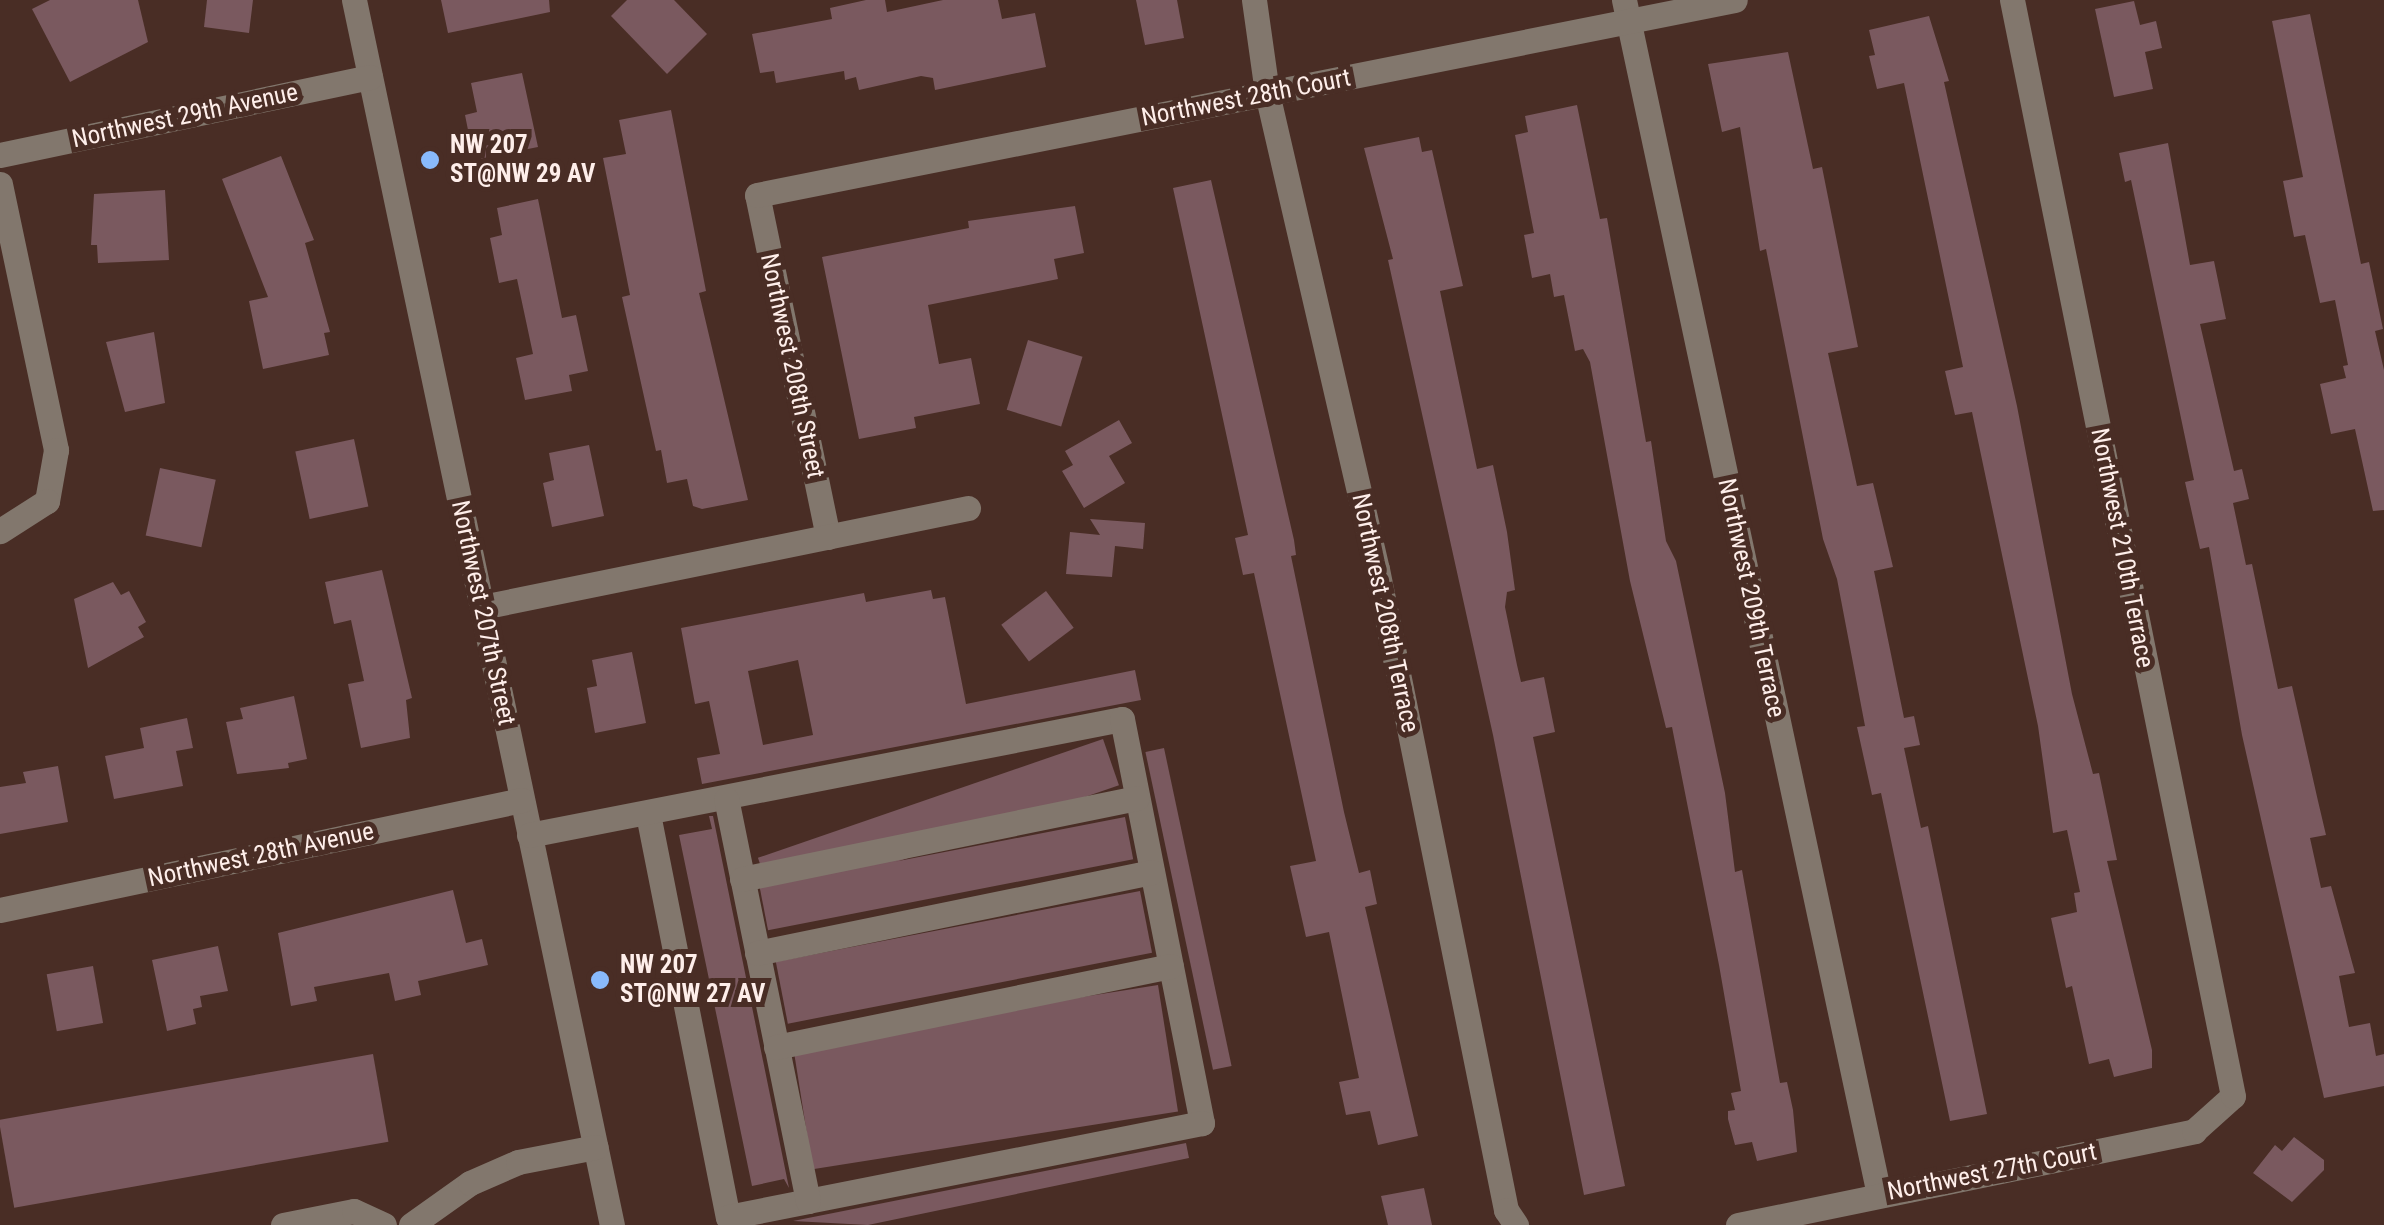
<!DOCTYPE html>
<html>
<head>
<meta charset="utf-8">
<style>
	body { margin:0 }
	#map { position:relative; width:2384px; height:1225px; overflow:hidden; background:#492d25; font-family:"Roboto Condensed",sans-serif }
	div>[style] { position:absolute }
	.building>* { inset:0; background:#7a595f; transform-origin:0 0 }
	.minor>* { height:25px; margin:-12.5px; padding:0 12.5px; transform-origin:12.5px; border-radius:12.5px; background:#82776d }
	.dots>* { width:28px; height:28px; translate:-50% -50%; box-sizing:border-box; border:5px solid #492d25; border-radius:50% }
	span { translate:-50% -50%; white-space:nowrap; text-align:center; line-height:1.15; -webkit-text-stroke:10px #492d25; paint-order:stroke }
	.street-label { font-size:25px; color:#feeeea }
	.poi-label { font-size:25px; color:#feeeea; font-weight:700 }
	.left { translate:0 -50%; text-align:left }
</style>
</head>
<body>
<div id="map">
	<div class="building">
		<div style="clip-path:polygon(50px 0,138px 0,148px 42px,70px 82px,32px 9px)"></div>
		<div style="clip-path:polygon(207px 0,253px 0,249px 33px,204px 27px)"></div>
		<div style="clip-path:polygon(441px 0,549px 0,550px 12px,448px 33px)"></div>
		<div style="clip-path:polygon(627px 0,674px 0,707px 34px,667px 74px,611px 16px)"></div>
		<div style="clip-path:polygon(866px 0,885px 0,887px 12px,943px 0,998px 0,1002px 19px,1035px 13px,1046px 67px,935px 90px,933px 78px,921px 76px,859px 90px,856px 77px,845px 80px,844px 71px,776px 83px,774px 71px,760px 73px,752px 34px,832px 19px,830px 8px)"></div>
		<div style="clip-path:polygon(1136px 0,1177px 0,1184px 38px,1145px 45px)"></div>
		<div style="clip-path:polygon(2134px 1px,2140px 25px,2156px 21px,2162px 48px,2145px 52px,2153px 89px,2114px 97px,2095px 9px)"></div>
		<div style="clip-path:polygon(2310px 14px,2361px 264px,2369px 262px,2383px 329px,2375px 331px,2384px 370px,2384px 510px,2373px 511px,2355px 429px,2331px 434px,2320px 384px,2346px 378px,2343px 366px,2348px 365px,2335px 300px,2320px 303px,2305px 235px,2294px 237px,2283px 181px,2303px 177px,2272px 21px)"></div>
		<div style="clip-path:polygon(1929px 16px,1949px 81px,1944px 82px,2017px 406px,2072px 694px,2093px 774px,2099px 773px,2117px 860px,2107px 861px,2152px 1050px,2152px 1068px,2114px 1077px,2109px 1059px,2089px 1064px,2072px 986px,2066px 988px,2051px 918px,2077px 912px,2074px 893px,2080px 892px,2067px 830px,2053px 833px,2038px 726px,1972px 412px,1955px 415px,1945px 371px,1963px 367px,1904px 83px,1877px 89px,1869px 56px,1875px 55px,1869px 30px)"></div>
		<div style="clip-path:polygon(1788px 52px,1813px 169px,1822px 167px,1858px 347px,1828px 353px,1857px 486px,1873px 483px,1893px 567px,1874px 571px,1904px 718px,1914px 716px,1920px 745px,1904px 748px,1921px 828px,1928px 826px,1987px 1114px,1950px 1121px,1881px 793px,1872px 795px,1857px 727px,1865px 726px,1837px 579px,1823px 539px,1766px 249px,1760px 251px,1740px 127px,1722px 132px,1708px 64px)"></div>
		<div style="clip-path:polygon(522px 73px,538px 147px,474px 160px,465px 115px,477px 112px,471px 83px)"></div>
		<div style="clip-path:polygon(1577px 105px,1600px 219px,1607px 218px,1646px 442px,1651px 441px,1666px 541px,1676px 561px,1725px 793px,1735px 872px,1742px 870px,1780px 1083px,1787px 1082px,1793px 1110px,1797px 1152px,1757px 1161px,1752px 1142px,1735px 1145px,1728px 1119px,1728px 1111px,1735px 1110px,1731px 1093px,1741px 1091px,1719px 965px,1672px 727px,1666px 728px,1630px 581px,1590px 362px,1583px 349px,1575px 351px,1564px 295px,1554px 297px,1550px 274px,1532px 278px,1524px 235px,1534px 233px,1515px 135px,1528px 132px,1525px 116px)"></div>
		<div style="clip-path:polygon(671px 110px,706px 291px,699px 293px,748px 500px,702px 509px,693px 506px,687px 479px,667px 483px,661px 450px,656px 451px,622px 297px,630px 295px,603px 158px,626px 154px,619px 120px)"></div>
		<div style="clip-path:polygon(1419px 137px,1422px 152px,1432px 150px,1463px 286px,1440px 291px,1477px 469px,1493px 465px,1507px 532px,1515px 590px,1507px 592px,1505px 607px,1517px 665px,1521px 682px,1544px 677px,1555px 732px,1533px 737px,1625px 1186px,1584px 1195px,1493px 735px,1388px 260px,1393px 259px,1364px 148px)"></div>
		<div style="clip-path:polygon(2168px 143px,2190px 265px,2214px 261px,2226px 319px,2200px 324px,2234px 471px,2242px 469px,2249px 499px,2233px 503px,2246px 565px,2252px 564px,2278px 689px,2292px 686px,2318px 801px,2326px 835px,2310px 838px,2321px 888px,2331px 886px,2355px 973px,2339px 976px,2349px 1027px,2370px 1023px,2376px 1056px,2384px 1054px,2384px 1086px,2324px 1098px,2242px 735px,2209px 547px,2200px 549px,2185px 482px,2194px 480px,2131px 180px,2125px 182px,2119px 153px)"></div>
		<div style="clip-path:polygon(281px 156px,314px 240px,305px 243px,330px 332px,324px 333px,329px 355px,263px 369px,249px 301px,268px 297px,222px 179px)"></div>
		<div style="clip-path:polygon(1211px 180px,1294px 540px,1296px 555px,1291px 556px,1344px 812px,1359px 873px,1370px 870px,1377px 904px,1365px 907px,1418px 1136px,1378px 1145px,1370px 1111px,1346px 1115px,1339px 1082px,1359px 1078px,1329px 932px,1306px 937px,1290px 866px,1316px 861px,1254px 573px,1243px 575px,1235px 538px,1248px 535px,1173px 188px)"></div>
		<div style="clip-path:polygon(165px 190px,169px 260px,98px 263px,97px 245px,91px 245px,94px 194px)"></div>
		<div style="clip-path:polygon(538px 199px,562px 318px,576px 315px,588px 371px,569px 375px,572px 391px,525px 400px,516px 358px,533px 354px,517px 279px,499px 283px,490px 238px,502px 235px,497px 208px)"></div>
		<div style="clip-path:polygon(1075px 206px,1084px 253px,1054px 259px,1058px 279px,928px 305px,939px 364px,971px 358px,980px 404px,914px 417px,916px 428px,859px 439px,822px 257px,969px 228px,968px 221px)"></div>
		<div style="clip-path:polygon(154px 332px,165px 403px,125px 412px,106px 342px)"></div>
		<div style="left:1028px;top:340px;width:57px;height:73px;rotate:17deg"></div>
		<div style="clip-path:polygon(1119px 420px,1132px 443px,1109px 456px,1125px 483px,1084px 508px,1062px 471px,1073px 465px,1065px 451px)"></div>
		<div style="left:354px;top:439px;width:69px;height:60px;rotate:78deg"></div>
		<div style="clip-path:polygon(589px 445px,604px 516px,552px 527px,543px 483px,554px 480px,549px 453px)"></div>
		<div style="left:160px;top:468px;width:57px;height:69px;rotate:12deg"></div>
		<div style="clip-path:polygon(1090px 519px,1145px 523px,1143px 549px,1115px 546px,1112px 577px,1066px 574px,1070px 532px,1100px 535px)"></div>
		<div style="clip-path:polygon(382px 570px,412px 698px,406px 700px,410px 738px,361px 748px,348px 684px,364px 681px,351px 620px,334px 624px,325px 582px)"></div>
		<div style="clip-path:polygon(113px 582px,121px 595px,129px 591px,146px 622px,138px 627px,144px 637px,88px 668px,74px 599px)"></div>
		<div style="clip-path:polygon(evenodd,931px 590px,933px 599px,945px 597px,966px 704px,1135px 670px,1141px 700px,702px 784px,697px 758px,720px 754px,709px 701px,695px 704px,681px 628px,864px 593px,866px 602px,931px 590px,798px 660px,813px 735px,763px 745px,748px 671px,798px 660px)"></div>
		<div style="left:1046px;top:591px;width:46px;height:56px;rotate:53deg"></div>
		<div style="clip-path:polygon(632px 652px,646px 723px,595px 733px,587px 688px,597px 686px,592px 660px)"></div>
		<div style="clip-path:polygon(294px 696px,307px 759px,288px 763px,289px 768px,237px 774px,226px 722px,243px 719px,240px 708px)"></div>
		<div style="clip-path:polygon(187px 718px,193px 748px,176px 751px,183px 786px,114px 799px,105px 756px,144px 748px,140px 728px)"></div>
		<div style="left:1103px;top:739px;width:49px;height:365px;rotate:71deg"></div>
		<div style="left:1164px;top:748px;width:325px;height:19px;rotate:78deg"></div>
		<div style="clip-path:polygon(58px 766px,68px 822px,0 834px,0 787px,26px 783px,23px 772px)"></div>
		<div style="clip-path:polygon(709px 816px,713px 816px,789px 1188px,784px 1179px,752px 1186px,679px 835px,712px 829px)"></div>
		<div style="left:1125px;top:817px;width:43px;height:372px;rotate:79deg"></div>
		<div style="clip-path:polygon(453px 890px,466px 943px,482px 939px,488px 965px,418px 981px,421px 995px,395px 1001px,389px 973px,314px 987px,317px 1001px,291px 1006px,278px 933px)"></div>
		<div style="left:1140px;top:891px;width:63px;height:371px;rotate:79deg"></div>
		<div style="clip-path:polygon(218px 946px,228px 991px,200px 996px,202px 1007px,193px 1009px,196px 1024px,167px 1031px,152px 960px)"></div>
		<div style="left:93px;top:966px;width:58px;height:47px;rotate:80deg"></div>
		<div style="left:1158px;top:985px;width:128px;height:370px;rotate:81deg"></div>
		<div style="left:373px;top:1054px;width:89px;height:380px;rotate:80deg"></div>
		<div style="clip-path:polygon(2294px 1137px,2324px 1160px,2324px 1170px,2292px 1202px,2253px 1173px,2275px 1145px,2282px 1151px)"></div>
		<div style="clip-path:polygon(1186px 1143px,1189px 1158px,868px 1225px,793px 1221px)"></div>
		<div style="clip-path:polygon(1424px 1188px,1432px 1225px,1388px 1225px,1381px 1196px)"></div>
	</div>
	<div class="minor">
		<div style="left:354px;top:0;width:1252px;rotate:78.11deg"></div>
		<div style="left:1254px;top:0;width:94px;rotate:82deg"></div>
		<div style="left:1267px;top:93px;width:489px;rotate:77deg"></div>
		<div style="left:1377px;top:569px;width:654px;rotate:78.62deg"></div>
		<div style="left:1506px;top:1210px;width:18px;rotate:56deg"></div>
		<div style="left:1624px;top:0;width:1222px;rotate:77.95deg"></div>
		<div style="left:0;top:155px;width:378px;rotate:-11.9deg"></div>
		<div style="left:0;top:184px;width:272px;rotate:78.1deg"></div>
		<div style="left:56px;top:450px;width:52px;rotate:100deg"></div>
		<div style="left:47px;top:501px;width:56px;rotate:147.4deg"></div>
		<div style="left:828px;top:537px;width:349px;rotate:-101.7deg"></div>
		<div style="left:757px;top:195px;width:997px;rotate:-11.28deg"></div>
		<div style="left:482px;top:607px;width:496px;rotate:-11.5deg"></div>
		<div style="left:648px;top:814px;width:411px;rotate:78.8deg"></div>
		<div style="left:728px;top:1217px;width:82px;rotate:-11.3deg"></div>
		<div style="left:529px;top:835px;width:604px;rotate:-11.07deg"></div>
		<div style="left:1122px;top:719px;width:412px;rotate:78.8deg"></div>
		<div style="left:1202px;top:1123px;width:402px;rotate:168.8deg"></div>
		<div style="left:808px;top:1201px;width:410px;rotate:-101.5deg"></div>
		<div style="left:742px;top:879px;width:403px;rotate:-11.6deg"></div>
		<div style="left:0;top:910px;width:533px;rotate:-11.9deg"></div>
		<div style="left:757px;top:953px;width:403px;rotate:-11.6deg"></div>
		<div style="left:776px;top:1047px;width:403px;rotate:-11.6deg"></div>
		<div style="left:283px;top:1225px;width:72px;rotate:-11.2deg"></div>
		<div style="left:354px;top:1211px;width:33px;rotate:25deg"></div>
		<div style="left:411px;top:1225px;width:72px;rotate:-35.4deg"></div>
		<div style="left:470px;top:1183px;width:52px;rotate:-23.6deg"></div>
		<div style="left:518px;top:1162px;width:79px;rotate:-10.9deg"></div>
		<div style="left:1738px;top:1225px;width:466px;rotate:-11.6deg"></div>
		<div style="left:2194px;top:1131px;width:52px;rotate:-41.9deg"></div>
		<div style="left:2233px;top:1096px;width:1118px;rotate:-101.4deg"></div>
	</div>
	<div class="dots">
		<div style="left:430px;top:160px;background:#89bafc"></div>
		<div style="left:600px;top:980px;background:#89bafc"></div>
	</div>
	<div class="street-label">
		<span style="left:1246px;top:98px;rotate:-11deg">Northwest 28th Court</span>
		<span style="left:185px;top:116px;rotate:-12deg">Northwest 29th Avenue</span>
		<span style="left:792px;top:366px;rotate:78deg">Northwest 208th Street</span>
		<span style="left:2122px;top:548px;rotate:79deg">Northwest 210th Terrace</span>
		<span style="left:1751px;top:598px;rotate:78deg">Northwest 209th Terrace</span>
		<span style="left:483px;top:613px;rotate:78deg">Northwest 207th Street</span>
		<span style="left:1385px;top:613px;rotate:78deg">Northwest 208th Terrace</span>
		<span style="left:261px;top:855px;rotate:-12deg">Northwest 28th Avenue</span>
		<span style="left:1992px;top:1172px;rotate:-11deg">Northwest 27th Court</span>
	</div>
	<div class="poi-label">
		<span class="left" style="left:450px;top:160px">NW 207<br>ST@NW 29 AV</span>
		<span class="left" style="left:620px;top:980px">NW 207<br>ST@NW 27 AV</span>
	</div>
</div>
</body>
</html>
